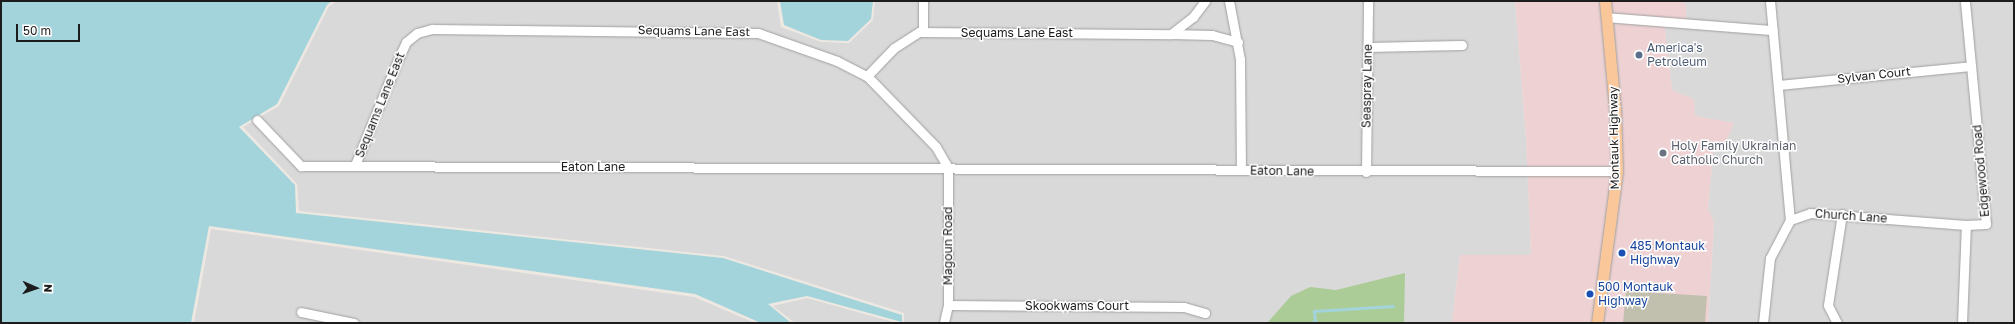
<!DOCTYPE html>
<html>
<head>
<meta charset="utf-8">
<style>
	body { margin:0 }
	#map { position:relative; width:2015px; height:324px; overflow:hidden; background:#ede8e2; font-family:"Golos Text",sans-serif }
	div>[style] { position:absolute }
	.residential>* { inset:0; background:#dad9d9 }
	.commercial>* { inset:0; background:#eed1d3 }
	.construction>* { inset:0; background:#c1bfae }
	.forest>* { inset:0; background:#accc97 }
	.water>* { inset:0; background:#a3d4db }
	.stream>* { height:2.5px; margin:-1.25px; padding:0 1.25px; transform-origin:1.25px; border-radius:1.25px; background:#a3d4db }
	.roads { filter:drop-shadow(0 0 1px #a0a0a0) drop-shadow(0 0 1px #a0a0a0) }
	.minor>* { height:9px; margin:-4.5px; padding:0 4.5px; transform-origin:4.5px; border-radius:4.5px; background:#fff }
	.major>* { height:11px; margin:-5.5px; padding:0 5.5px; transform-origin:5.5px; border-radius:5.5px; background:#fac79a }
	.dots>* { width:11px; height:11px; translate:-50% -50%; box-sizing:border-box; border:2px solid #fff; border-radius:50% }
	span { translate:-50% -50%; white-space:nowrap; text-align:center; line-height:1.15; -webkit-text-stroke:3px #fff; paint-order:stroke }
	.street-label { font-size:12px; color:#1c1c1c }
	.service-label { font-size:12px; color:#4e5e75 }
	.left { translate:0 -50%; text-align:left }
	.worship-label { font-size:12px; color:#5b616d }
	.transit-label { font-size:12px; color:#164399 }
	.frame { position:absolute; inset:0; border:2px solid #1c1c1c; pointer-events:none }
	.north { position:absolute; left:16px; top:268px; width:40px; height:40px; -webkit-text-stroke:3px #fff; paint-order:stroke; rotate:92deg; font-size:11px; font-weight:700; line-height:16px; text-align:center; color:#1c1c1c }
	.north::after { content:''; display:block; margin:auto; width:14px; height:18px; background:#1c1c1c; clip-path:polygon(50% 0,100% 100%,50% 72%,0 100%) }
	.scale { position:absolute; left:16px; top:24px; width:64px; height:18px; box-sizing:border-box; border:2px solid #1c1c1c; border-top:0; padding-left:5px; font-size:12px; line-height:14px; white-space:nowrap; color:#1c1c1c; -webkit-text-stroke:3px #fff; paint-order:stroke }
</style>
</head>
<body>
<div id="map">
	<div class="residential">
		<div style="clip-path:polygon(337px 1px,777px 1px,781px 27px,821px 42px,849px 43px,873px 20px,875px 1px,1515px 1px,1526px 137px,1531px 255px,1460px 255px,1452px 323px,904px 323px,904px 313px,724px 256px,299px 211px,297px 184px,243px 127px,279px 106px,329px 6px)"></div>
		<div style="clip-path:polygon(1685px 1px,2014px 1px,2014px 323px,1708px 323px,1714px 222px,1708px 210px,1714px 142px,1726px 142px,1733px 123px,1695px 116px,1694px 99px,1672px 90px,1664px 24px,1687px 28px)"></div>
		<div style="clip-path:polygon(211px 229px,694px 297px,755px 323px,194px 323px)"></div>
		<div style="clip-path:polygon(807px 298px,897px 323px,795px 323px,773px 306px)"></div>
	</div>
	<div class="commercial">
		<div style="clip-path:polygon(1515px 1px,1685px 1px,1688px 28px,1664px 24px,1672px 90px,1694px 99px,1695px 116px,1734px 123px,1726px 142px,1714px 142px,1708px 209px,1714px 222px,1708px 323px,1452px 323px,1460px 255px,1531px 255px,1526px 137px)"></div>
	</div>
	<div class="construction">
		<div style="clip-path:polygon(1626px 291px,1707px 296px,1705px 323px,1623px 323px)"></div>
	</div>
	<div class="forest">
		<div style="clip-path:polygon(1405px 273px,1404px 323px,1260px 323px,1268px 322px,1291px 296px,1310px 287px,1336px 290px)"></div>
	</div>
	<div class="water">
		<div style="clip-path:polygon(1px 1px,332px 1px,327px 5px,277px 104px,239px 127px,295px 185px,296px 213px,723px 258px,902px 315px,902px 322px,807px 296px,768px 304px,791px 323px,761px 323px,695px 294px,209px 226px,191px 323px,1px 323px)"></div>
		<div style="clip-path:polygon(780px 1px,873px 1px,871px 19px,848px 41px,821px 40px,784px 25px)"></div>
	</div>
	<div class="stream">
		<div style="left:1311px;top:323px;width:4px;rotate:-27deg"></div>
		<div style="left:1315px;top:321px;width:10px;rotate:-96deg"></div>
		<div style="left:1314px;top:311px;width:79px;rotate:-3.6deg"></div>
	</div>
	<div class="roads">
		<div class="minor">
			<div style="left:923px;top:1px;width:31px;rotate:90deg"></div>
			<div style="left:1229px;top:1px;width:59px;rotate:79.3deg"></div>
			<div style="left:1240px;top:59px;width:111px;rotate:89.5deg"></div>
			<div style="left:1770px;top:1px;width:220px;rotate:84.8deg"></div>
			<div style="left:1606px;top:17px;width:167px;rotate:4.5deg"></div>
			<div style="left:1171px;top:34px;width:28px;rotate:-38deg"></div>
			<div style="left:1193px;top:17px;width:20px;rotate:-53deg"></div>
			<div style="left:1368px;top:47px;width:94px;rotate:-1.2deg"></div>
			<div style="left:867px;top:76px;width:39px;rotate:-46deg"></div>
			<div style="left:894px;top:48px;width:30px;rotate:-33deg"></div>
			<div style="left:919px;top:32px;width:252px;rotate:0.5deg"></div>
			<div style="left:1171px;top:34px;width:41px;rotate:1.4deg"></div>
			<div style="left:1212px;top:35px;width:27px;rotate:15deg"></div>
			<div style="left:1778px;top:85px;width:194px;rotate:-5.6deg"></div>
			<div style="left:257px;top:120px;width:64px;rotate:46.3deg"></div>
			<div style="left:301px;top:166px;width:1316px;rotate:0.22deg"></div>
			<div style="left:355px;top:165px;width:119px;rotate:-67.8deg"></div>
			<div style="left:400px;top:55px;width:14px;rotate:-65deg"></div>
			<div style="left:406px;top:42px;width:14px;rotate:-39deg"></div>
			<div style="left:417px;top:33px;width:16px;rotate:-15deg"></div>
			<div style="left:432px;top:29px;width:326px;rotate:0.7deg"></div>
			<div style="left:758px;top:33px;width:84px;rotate:19.5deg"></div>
			<div style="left:837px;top:61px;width:34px;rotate:27deg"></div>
			<div style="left:867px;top:76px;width:99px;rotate:45.8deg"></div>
			<div style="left:936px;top:147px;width:24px;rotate:60deg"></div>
			<div style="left:948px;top:168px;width:137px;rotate:90deg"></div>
			<div style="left:948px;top:305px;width:18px;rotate:103deg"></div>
			<div style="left:1366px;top:172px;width:171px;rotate:-89.3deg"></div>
			<div style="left:1790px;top:220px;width:21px;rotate:-19deg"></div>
			<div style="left:1810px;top:213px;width:156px;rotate:4.4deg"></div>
			<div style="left:1966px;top:225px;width:20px;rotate:-3deg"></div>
			<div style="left:1986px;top:224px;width:224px;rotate:-95.4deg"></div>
			<div style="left:948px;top:305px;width:236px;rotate:0.5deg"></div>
			<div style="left:1184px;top:307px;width:22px;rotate:16deg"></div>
			<div style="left:301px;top:312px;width:54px;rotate:11.7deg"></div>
			<div style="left:1763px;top:323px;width:65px;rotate:-83.9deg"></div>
			<div style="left:1770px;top:258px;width:43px;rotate:-62.2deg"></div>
			<div style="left:1837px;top:323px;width:20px;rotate:-117deg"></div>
			<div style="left:1828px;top:305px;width:92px;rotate:-81.3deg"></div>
			<div style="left:1962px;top:323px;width:98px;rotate:-87.7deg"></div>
		</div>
		<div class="major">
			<div style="left:1597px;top:323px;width:153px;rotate:-82.5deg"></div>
			<div style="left:1617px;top:171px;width:62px;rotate:-91.8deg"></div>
			<div style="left:1615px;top:109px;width:108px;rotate:-95.3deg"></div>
		</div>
	</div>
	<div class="dots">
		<div style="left:1639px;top:55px;background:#5c6f8a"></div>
		<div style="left:1663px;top:153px;background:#6b7280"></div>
		<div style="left:1622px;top:253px;background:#1a4fb4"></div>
		<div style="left:1590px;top:294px;background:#1a4fb4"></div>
	</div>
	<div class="street-label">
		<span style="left:694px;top:31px;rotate:1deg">Sequams Lane East</span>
		<span style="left:1017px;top:33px">Sequams Lane East</span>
		<span style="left:1874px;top:75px;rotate:-6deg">Sylvan Court</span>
		<span style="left:1367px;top:86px;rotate:-89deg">Seaspray Lane</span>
		<span style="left:380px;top:105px;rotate:-68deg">Sequams Lane East</span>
		<span style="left:1614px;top:138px;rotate:-91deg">Montauk Highway</span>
		<span style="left:593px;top:167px">Eaton Lane</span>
		<span style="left:1282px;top:171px;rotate:1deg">Eaton Lane</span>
		<span style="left:1981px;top:171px;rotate:-95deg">Edgewood Road</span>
		<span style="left:1851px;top:216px;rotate:4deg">Church Lane</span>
		<span style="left:948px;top:246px;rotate:-90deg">Magoun Road</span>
		<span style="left:1077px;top:306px">Skookwams Court</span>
	</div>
	<div class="service-label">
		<span class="left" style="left:1647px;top:55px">America's<br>Petroleum</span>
	</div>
	<div class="worship-label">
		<span class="left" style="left:1671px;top:153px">Holy Family Ukrainian<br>Catholic Church</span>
	</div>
	<div class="transit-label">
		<span class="left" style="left:1630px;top:253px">485 Montauk<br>Highway</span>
		<span class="left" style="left:1598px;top:294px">500 Montauk<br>Highway</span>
	</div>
	<div class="frame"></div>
	<div class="north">N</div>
	<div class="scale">50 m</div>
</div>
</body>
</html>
